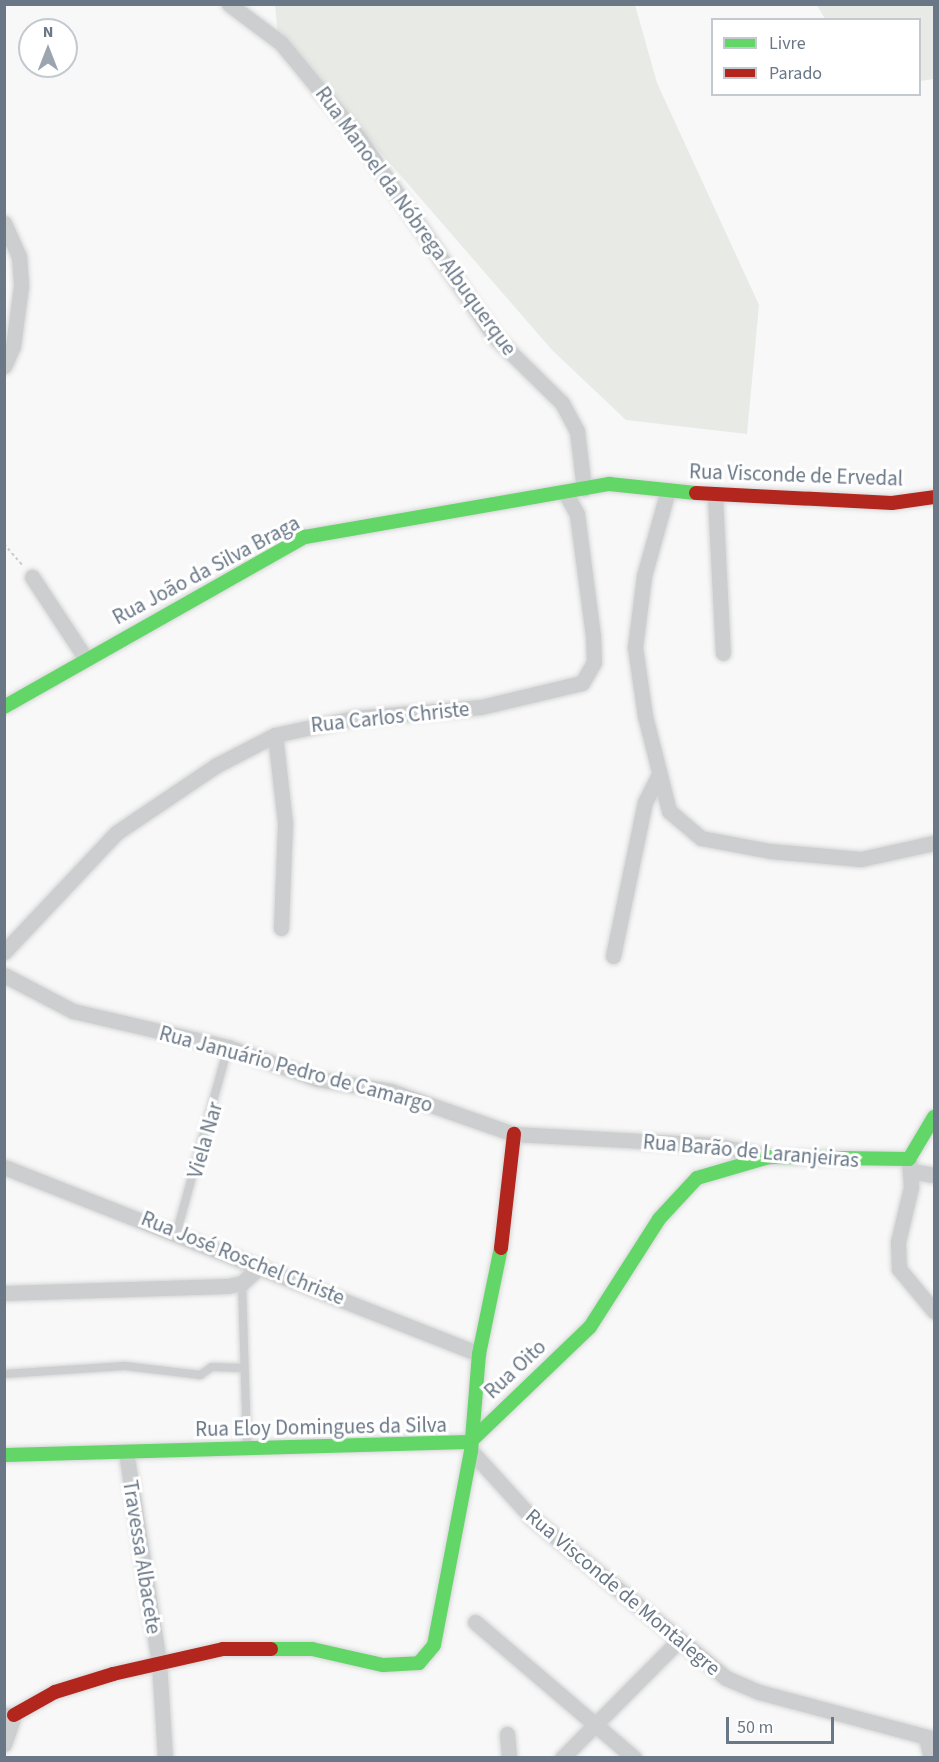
<!DOCTYPE html>
<html>
<head>
<meta charset="utf-8">
<style>
	body { margin:0 }
	#map { position:relative; width:939px; height:1762px; overflow:hidden; background:#f8f8f8; font-family:"Source Sans 3",sans-serif }
	div>[style] { position:absolute }
	.green>* { inset:0; background:#e7eae5 }
	.path>* { height:2px; margin-top:-1px; transform-origin:0; background:repeating-linear-gradient(90deg,#cbcccd 0 3px,transparent 0 6px) }
	.roads { filter:drop-shadow(0 0 2px #d5d6d7) drop-shadow(0 0 2px #d5d6d7) }
	.lane>* { height:8px; margin:-4px; padding:0 4px; transform-origin:4px; border-radius:4px; background:#cdcecf }
	.street>* { height:15px; margin:-7.5px; padding:0 7.5px; transform-origin:7.5px; border-radius:7.5px; background:#cdcecf }
	.fast>* { height:14px; margin:-7px; padding:0 7px; transform-origin:7px; border-radius:7px; background:#63d668 }
	.jam>* { height:14px; margin:-7px; padding:0 7px; transform-origin:7px; border-radius:7px; background:#b3261e }
	span { translate:-50% -50%; white-space:nowrap; text-align:center; line-height:1.15; -webkit-text-stroke:6px #fff; paint-order:stroke }
	.street-label { font-size:21px; color:#697787 }
	.frame { position:absolute; inset:0; border:6px solid #697787; pointer-events:none }
	.legend { position:absolute; left:711px; top:18px; width:210px; height:78px; box-sizing:border-box; background:#fff; border:2px solid #c3c9cf; margin:0; padding:8px 10px; list-style:none; font-size:18px; color:#697787 }
	.legend li { display:flex; align-items:center; gap:12px; height:30px }
	.legend b { width:30px; border:2px solid #c3c9cf }
	.north { position:absolute; left:18px; top:18px; width:60px; height:60px; box-sizing:border-box; background:#fff; border:2px solid #c3c9cf; border-radius:50%; rotate:0deg; font-size:16px; font-weight:700; line-height:24px; text-align:center; color:#697787 }
	.north::after { content:''; display:block; margin:auto; width:21px; height:27px; background:#9ba4af; clip-path:polygon(50% 0,100% 100%,50% 72%,0 100%) }
	.scale { position:absolute; left:726px; top:1717px; width:108px; height:27px; box-sizing:border-box; border:3px solid #697787; border-top:0; padding-left:8px; font-size:18px; line-height:21px; white-space:nowrap; color:#697787; -webkit-text-stroke:4px #fff; paint-order:stroke }
</style>
</head>
<body>
<div id="map">
	<div class="green">
		<div style="clip-path:polygon(275px 5px,635px 5px,657px 83px,759px 305px,747px 434px,626px 420px,552px 350px,278px 34px)"></div>
		<div style="clip-path:polygon(817px 5px,934px 5px,934px 79px,920px 81px,920px 20px,825px 19px)"></div>
	</div>
	<div class="path">
		<div style="left:4px;top:544px;width:30px;rotate:49deg"></div>
	</div>
	<div class="roads">
		<div class="lane">
			<div style="left:177px;top:1231px;width:191px;rotate:-74.5deg"></div>
			<div style="left:242px;top:1283px;width:163px;rotate:88.2deg"></div>
			<div style="left:4px;top:1374px;width:121px;rotate:-3.8deg"></div>
			<div style="left:125px;top:1366px;width:76px;rotate:6.8deg"></div>
			<div style="left:200px;top:1375px;width:14px;rotate:-34deg"></div>
			<div style="left:212px;top:1367px;width:32px;rotate:2deg"></div>
		</div>
		<div class="street">
			<div style="left:229px;top:4px;width:65px;rotate:36.9deg"></div>
			<div style="left:281px;top:43px;width:123px;rotate:50.6deg"></div>
			<div style="left:359px;top:138px;width:241px;rotate:55.7deg"></div>
			<div style="left:495px;top:337px;width:94px;rotate:44.6deg"></div>
			<div style="left:562px;top:403px;width:32px;rotate:62deg"></div>
			<div style="left:577px;top:431px;width:58px;rotate:83.1deg"></div>
			<div style="left:4px;top:223px;width:36px;rotate:66deg"></div>
			<div style="left:19px;top:256px;width:30px;rotate:86deg"></div>
			<div style="left:21px;top:286px;width:61px;rotate:97.6deg"></div>
			<div style="left:13px;top:346px;width:22px;rotate:114deg"></div>
			<div style="left:668px;top:490px;width:89px;rotate:105.6deg"></div>
			<div style="left:644px;top:576px;width:72px;rotate:97.2deg"></div>
			<div style="left:635px;top:647px;width:70px;rotate:81.8deg"></div>
			<div style="left:645px;top:716px;width:98px;rotate:75.8deg"></div>
			<div style="left:669px;top:811px;width:42px;rotate:40.2deg"></div>
			<div style="left:701px;top:838px;width:70px;rotate:10.7deg"></div>
			<div style="left:770px;top:851px;width:91px;rotate:5deg"></div>
			<div style="left:861px;top:859px;width:75px;rotate:-12.4deg"></div>
			<div style="left:715px;top:497px;width:156px;rotate:87.1deg"></div>
			<div style="left:32px;top:577px;width:98px;rotate:56.6deg"></div>
			<div style="left:275px;top:735px;width:89px;rotate:83.5deg"></div>
			<div style="left:285px;top:823px;width:105px;rotate:92.2deg"></div>
			<div style="left:4px;top:952px;width:163px;rotate:-46.7deg"></div>
			<div style="left:116px;top:833px;width:122px;rotate:-34deg"></div>
			<div style="left:217px;top:765px;width:65px;rotate:-27.3deg"></div>
			<div style="left:275px;top:735px;width:80px;rotate:-12.3deg"></div>
			<div style="left:353px;top:718px;width:128px;rotate:-4.9deg"></div>
			<div style="left:481px;top:707px;width:104px;rotate:-13.4deg"></div>
			<div style="left:582px;top:683px;width:24px;rotate:-60deg"></div>
			<div style="left:594px;top:662px;width:26px;rotate:-92deg"></div>
			<div style="left:593px;top:636px;width:123px;rotate:-97.5deg"></div>
			<div style="left:577px;top:514px;width:25px;rotate:-119deg"></div>
			<div style="left:613px;top:956px;width:157px;rotate:-78.3deg"></div>
			<div style="left:645px;top:802px;width:31px;rotate:-63deg"></div>
			<div style="left:4px;top:975px;width:78px;rotate:27.6deg"></div>
			<div style="left:73px;top:1011px;width:159px;rotate:13.1deg"></div>
			<div style="left:228px;top:1047px;width:95px;rotate:19.8deg"></div>
			<div style="left:317px;top:1079px;width:75px;rotate:9.2deg"></div>
			<div style="left:391px;top:1091px;width:130px;rotate:19.3deg"></div>
			<div style="left:514px;top:1134px;width:201px;rotate:3.1deg"></div>
			<div style="left:715px;top:1145px;width:55px;rotate:12.5deg"></div>
			<div style="left:909px;top:1159px;width:28px;rotate:86deg"></div>
			<div style="left:911px;top:1187px;width:57px;rotate:103.3deg"></div>
			<div style="left:898px;top:1242px;width:27px;rotate:88deg"></div>
			<div style="left:899px;top:1269px;width:55px;rotate:50.2deg"></div>
			<div style="left:4px;top:1167px;width:510px;rotate:21.49deg"></div>
			<div style="left:911px;top:1171px;width:23px;rotate:10deg"></div>
			<div style="left:4px;top:1293px;width:223px;rotate:-1.8deg"></div>
			<div style="left:227px;top:1286px;width:15px;rotate:-11deg"></div>
			<div style="left:242px;top:1283px;width:22px;rotate:-43deg"></div>
			<div style="left:471px;top:1451px;width:91px;rotate:47.7deg"></div>
			<div style="left:532px;top:1518px;width:251px;rotate:39.5deg"></div>
			<div style="left:726px;top:1678px;width:36px;rotate:23deg"></div>
			<div style="left:759px;top:1692px;width:181px;rotate:15deg"></div>
			<div style="left:126px;top:1452px;width:213px;rotate:81.1deg"></div>
			<div style="left:159px;top:1662px;width:96px;rotate:86.4deg"></div>
			<div style="left:475px;top:1622px;width:209px;rotate:40.5deg"></div>
			<div style="left:507px;top:1734px;width:24px;rotate:85deg"></div>
			<div style="left:926px;top:1737px;width:22px;rotate:77deg"></div>
			<div style="left:4px;top:1744px;width:31px;rotate:-71deg"></div>
			<div style="left:14px;top:1715px;width:9px;rotate:180deg"></div>
			<div style="left:562px;top:1758px;width:165px;rotate:-45.2deg"></div>
		</div>
		<div class="fast">
			<div style="left:4px;top:707px;width:346px;rotate:-29.5deg"></div>
			<div style="left:305px;top:537px;width:309px;rotate:-9.9deg"></div>
			<div style="left:609px;top:484px;width:87px;rotate:5.9deg"></div>
			<div style="left:470px;top:1442px;width:166px;rotate:-43.8deg"></div>
			<div style="left:590px;top:1327px;width:128px;rotate:-57.4deg"></div>
			<div style="left:659px;top:1219px;width:56px;rotate:-47.2deg"></div>
			<div style="left:697px;top:1178px;width:75px;rotate:-16.3deg"></div>
			<div style="left:769px;top:1157px;width:140px;rotate:0.8deg"></div>
			<div style="left:909px;top:1159px;width:49px;rotate:-59.2deg"></div>
			<div style="left:4px;top:1455px;width:466px;rotate:-1.6deg"></div>
			<div style="left:271px;top:1649px;width:41px"></div>
			<div style="left:312px;top:1649px;width:73px;rotate:12.7deg"></div>
			<div style="left:383px;top:1665px;width:36px;rotate:-3deg"></div>
			<div style="left:419px;top:1663px;width:23px;rotate:-50deg"></div>
			<div style="left:434px;top:1645px;width:197px;rotate:-79.2deg"></div>
			<div style="left:471px;top:1451px;width:97px;rotate:-85.3deg"></div>
			<div style="left:479px;top:1354px;width:108px;rotate:-78.3deg"></div>
		</div>
		<div class="jam">
			<div style="left:696px;top:493px;width:196px;rotate:2.9deg"></div>
			<div style="left:892px;top:503px;width:42px;rotate:-8.1deg"></div>
			<div style="left:501px;top:1248px;width:115px;rotate:-83.5deg"></div>
			<div style="left:14px;top:1715px;width:47px;rotate:-29.3deg"></div>
			<div style="left:55px;top:1692px;width:61px;rotate:-17.2deg"></div>
			<div style="left:113px;top:1674px;width:113px;rotate:-12.8deg"></div>
			<div style="left:223px;top:1649px;width:48px"></div>
		</div>
	</div>
	<div class="street-label">
		<span style="left:416px;top:221px;rotate:54deg">Rua Manoel da Nóbrega Albuquerque</span>
		<span style="left:796px;top:475px;rotate:2deg">Rua Visconde de Ervedal</span>
		<span style="left:206px;top:570px;rotate:-28deg">Rua João da Silva Braga</span>
		<span style="left:390px;top:717px;rotate:-6deg">Rua Carlos Christe</span>
		<span style="left:296px;top:1069px;rotate:15deg">Rua Januário Pedro de Camargo</span>
		<span style="left:205px;top:1140px;rotate:-74deg">Viela Nar</span>
		<span style="left:751px;top:1151px;rotate:5deg">Rua Barão de Laranjeiras</span>
		<span style="left:243px;top:1258px;rotate:22deg">Rua José Roschel Christe</span>
		<span style="left:515px;top:1369px;rotate:-43deg">Rua Oito</span>
		<span style="left:321px;top:1427px;rotate:-1deg">Rua Eloy Domingues da Silva</span>
		<span style="left:142px;top:1557px;rotate:81deg">Travessa Albacete</span>
		<span style="left:623px;top:1592px;rotate:40deg">Rua Visconde de Montalegre</span>
	</div>
	<div class="frame"></div>
	<ul class="legend">
	<li><b style="height:8px;background:#63d668"></b>Livre</li>
	<li><b style="height:8px;background:#b3261e"></b>Parado</li>
	</ul>
	<div class="north">N</div>
	<div class="scale">50 m</div>
</div>
</body>
</html>
